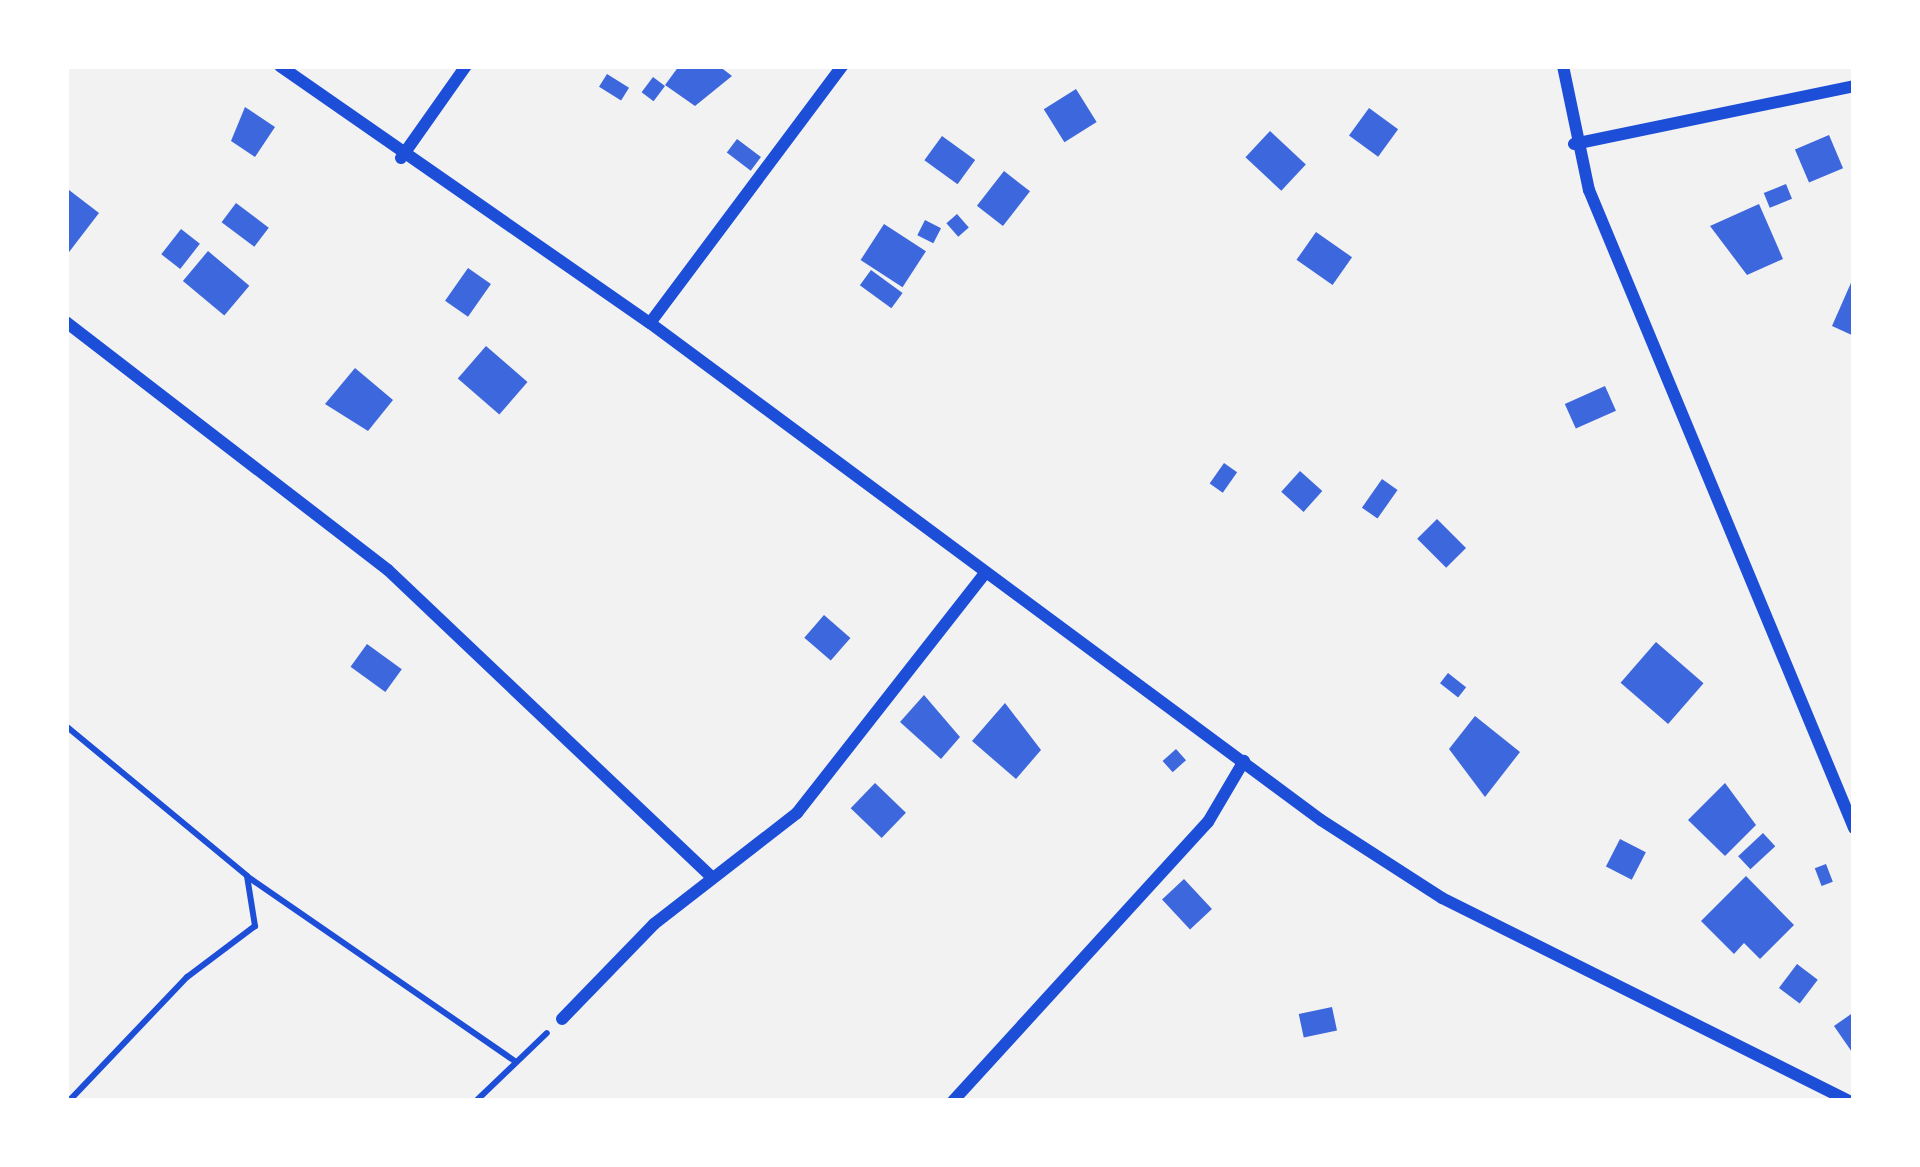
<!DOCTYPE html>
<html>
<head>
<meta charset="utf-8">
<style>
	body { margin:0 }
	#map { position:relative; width:1920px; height:1167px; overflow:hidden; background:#f2f2f2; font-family:"Noto Sans",sans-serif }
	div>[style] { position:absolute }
	.building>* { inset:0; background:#3d67dc; transform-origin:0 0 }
	.path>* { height:6px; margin:-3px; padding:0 3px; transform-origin:3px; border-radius:3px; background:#1d4ed8 }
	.minor>* { height:12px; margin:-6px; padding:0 6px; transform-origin:6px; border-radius:6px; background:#1d4ed8 }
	span { translate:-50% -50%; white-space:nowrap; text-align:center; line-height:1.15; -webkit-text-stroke:9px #fff; paint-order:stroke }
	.frame { position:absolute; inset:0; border:69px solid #fff; pointer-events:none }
</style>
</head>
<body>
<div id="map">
	<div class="building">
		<div style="clip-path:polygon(679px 66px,719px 66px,732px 76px,695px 106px,665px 85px)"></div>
		<div style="left:607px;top:74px;width:26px;height:15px;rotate:32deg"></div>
		<div style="left:653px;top:77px;width:15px;height:19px;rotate:37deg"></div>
		<div style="left:1076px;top:89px;width:39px;height:38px;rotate:58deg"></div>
		<div style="clip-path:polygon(245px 107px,275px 127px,255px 157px,231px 141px)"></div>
		<div style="left:1369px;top:108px;width:36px;height:34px;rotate:36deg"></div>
		<div style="left:1270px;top:131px;width:49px;height:36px;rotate:43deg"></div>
		<div style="left:1829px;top:135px;width:36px;height:37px;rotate:67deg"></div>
		<div style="left:942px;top:136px;width:41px;height:30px;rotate:36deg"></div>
		<div style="left:737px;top:139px;width:30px;height:17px;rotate:37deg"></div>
		<div style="left:1004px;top:171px;width:33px;height:44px;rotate:38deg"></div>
		<div style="left:1786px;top:184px;width:16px;height:24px;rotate:68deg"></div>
		<div style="clip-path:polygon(69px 190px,99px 213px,66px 256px,66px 195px)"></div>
		<div style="left:236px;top:203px;width:41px;height:24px;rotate:37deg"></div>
		<div style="clip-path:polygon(1759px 204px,1783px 259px,1747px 275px,1710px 226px)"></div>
		<div style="left:957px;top:214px;width:18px;height:14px;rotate:49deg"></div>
		<div style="left:925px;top:220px;width:18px;height:17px;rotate:27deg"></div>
		<div style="left:884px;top:224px;width:50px;height:43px;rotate:33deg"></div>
		<div style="left:181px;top:229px;width:24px;height:32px;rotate:38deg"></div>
		<div style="left:1316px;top:232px;width:44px;height:34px;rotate:35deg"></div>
		<div style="left:208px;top:251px;width:54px;height:39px;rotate:40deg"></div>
		<div style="left:468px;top:268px;width:28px;height:40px;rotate:35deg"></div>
		<div style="left:871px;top:270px;width:39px;height:19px;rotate:36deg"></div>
		<div style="clip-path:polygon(1854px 276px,1854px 336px,1832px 326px)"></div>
		<div style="left:486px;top:346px;width:55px;height:43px;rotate:41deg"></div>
		<div style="clip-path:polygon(355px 368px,393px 400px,368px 431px,325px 404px)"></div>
		<div style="left:1605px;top:386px;width:27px;height:44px;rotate:66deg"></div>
		<div style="left:1224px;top:463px;width:16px;height:25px;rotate:35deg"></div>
		<div style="left:1300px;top:471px;width:30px;height:28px;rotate:42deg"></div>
		<div style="left:1382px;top:479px;width:19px;height:35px;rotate:35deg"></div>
		<div style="left:1437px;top:519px;width:41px;height:28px;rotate:45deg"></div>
		<div style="left:824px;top:615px;width:35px;height:30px;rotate:41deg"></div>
		<div style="left:1656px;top:642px;width:63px;height:54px;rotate:41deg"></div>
		<div style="left:367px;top:644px;width:43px;height:28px;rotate:36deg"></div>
		<div style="left:1448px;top:673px;width:23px;height:13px;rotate:38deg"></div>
		<div style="clip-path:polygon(924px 695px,960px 737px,941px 759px,900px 722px)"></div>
		<div style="clip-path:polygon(1005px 703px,1041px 750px,1016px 779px,972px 741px)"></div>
		<div style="clip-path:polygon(1475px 716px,1520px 752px,1485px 797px,1449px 749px)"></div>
		<div style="left:1176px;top:749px;width:15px;height:18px;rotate:48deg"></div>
		<div style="left:875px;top:783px;width:43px;height:35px;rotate:44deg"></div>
		<div style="clip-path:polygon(1725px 783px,1756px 825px,1725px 856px,1688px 820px)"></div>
		<div style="left:1763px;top:833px;width:18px;height:34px;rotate:47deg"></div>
		<div style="left:1620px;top:839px;width:29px;height:31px;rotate:27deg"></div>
		<div style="left:1826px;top:864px;width:19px;height:12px;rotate:69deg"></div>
		<div style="clip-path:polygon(1746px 876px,1794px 925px,1760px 959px,1744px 943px,1734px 954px,1701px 921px)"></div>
		<div style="left:1184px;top:879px;width:41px;height:30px;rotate:47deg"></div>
		<div style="left:1797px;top:964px;width:26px;height:30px;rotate:37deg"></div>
		<div style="left:1332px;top:1007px;width:24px;height:34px;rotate:78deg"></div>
		<div style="clip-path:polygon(1854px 1012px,1854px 1055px,1834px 1026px)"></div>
	</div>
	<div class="path">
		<div style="left:66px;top:726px;width:235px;rotate:39.6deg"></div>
		<div style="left:247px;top:876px;width:51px;rotate:80.9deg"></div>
		<div style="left:255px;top:926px;width:85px;rotate:143.1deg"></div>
		<div style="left:187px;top:977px;width:171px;rotate:133.6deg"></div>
		<div style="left:248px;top:877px;width:326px;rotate:34.6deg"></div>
		<div style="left:476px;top:1101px;width:98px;rotate:-43.8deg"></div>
	</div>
	<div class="minor">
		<div style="left:280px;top:66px;width:450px;rotate:34.8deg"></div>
		<div style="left:650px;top:323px;width:835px;rotate:36.53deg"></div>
		<div style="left:1321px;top:820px;width:144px;rotate:32.8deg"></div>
		<div style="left:1442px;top:898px;width:455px;rotate:26.5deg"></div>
		<div style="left:1563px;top:66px;width:127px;rotate:78.2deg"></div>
		<div style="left:1589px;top:190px;width:691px;rotate:67.44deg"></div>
		<div style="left:1574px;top:144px;width:286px;rotate:-11.7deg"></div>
		<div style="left:401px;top:158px;width:113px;rotate:-54.8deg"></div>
		<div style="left:66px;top:322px;width:406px;rotate:37.6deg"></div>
		<div style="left:388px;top:570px;width:447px;rotate:43.5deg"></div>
		<div style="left:650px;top:323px;width:321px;rotate:-53.2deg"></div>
		<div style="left:562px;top:1019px;width:132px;rotate:-45.9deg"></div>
		<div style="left:654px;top:924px;width:181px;rotate:-37.8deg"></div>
		<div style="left:797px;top:813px;width:305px;rotate:-51.9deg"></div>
		<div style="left:953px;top:1101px;width:378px;rotate:-47.6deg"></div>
		<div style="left:1208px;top:822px;width:71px;rotate:-59.5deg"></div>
	</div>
	<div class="frame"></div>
</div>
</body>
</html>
